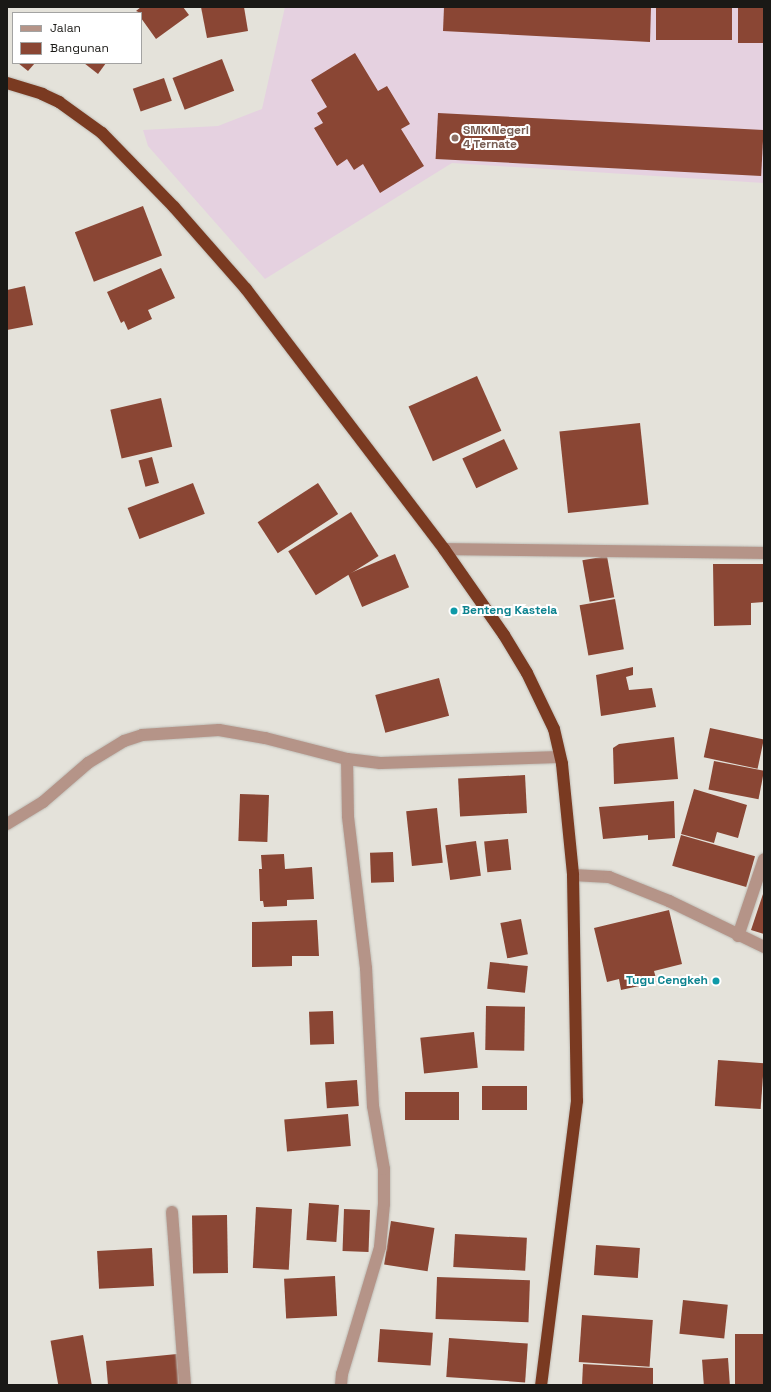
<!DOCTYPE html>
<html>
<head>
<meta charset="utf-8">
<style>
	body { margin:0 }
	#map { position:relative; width:771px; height:1392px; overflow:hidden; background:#e4e2da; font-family:"Space Grotesk",sans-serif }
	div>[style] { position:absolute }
	.education>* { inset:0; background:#e5d1e0 }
	.building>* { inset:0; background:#8a4634; transform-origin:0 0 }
	.roads { filter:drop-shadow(0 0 1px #c0beb7) drop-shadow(0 0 1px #c0beb7) }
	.street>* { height:12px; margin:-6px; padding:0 6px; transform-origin:6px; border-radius:6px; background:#b59488 }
	.highway>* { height:12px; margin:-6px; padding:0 6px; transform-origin:6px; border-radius:6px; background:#7a3a21 }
	.dots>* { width:11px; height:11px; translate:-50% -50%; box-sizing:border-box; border:2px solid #fff; border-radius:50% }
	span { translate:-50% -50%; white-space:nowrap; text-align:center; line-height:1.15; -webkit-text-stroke:4px #fff; paint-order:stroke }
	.education-label { font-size:12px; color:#785e54; font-weight:700 }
	.left { translate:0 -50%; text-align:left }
	.culture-label { font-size:12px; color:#0d838f; font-weight:700 }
	.right { translate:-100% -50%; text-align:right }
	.frame { position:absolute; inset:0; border:8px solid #1a1916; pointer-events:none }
	.legend { position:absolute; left:12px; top:12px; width:130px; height:52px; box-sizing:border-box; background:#fff; border:1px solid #a3a3a2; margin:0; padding:5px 7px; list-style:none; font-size:12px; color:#1a1916 }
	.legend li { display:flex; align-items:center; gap:8px; height:20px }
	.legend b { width:20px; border:1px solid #a3a3a2 }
</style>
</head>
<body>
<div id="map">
	<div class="education">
		<div style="clip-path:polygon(285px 7px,764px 7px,764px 183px,452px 163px,265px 279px,148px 146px,143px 130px,218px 126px,262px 109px)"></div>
	</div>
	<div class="building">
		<div style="clip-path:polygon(141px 7px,183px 7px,189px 15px,156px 39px,141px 18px,141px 13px,136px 11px)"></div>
		<div style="clip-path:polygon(201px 7px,244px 7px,248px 31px,207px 38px)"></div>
		<div style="clip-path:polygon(444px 7px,651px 7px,650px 42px,443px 31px)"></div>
		<div style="left:656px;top:7px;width:76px;height:33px"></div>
		<div style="left:738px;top:7px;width:26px;height:36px"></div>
		<div style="clip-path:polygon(355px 53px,378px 91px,387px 86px,410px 124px,401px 129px,424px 166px,380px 193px,363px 164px,354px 170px,347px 159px,337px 166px,314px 128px,323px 123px,317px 113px,327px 107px,311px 80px)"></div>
		<div style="left:222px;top:59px;width:34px;height:53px;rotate:69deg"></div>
		<div style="clip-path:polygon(18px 63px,35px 63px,28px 71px)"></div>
		<div style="clip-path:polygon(84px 63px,106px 63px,98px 74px)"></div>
		<div style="left:164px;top:78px;width:24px;height:33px;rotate:71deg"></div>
		<div style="left:438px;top:113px;width:326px;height:46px;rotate:3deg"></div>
		<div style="left:143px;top:206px;width:53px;height:73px;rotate:69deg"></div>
		<div style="clip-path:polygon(161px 268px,175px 298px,148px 310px,152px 319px,128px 330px,124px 321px,121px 323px,107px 292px)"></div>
		<div style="clip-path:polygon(25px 286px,33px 325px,7px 330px,7px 290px)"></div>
		<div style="left:477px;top:376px;width:60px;height:75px;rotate:66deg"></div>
		<div style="left:161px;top:398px;width:50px;height:52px;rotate:77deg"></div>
		<div style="left:640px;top:423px;width:82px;height:81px;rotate:84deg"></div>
		<div style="left:504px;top:439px;width:33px;height:46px;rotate:65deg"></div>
		<div style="left:152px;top:457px;width:27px;height:14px;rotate:75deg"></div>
		<div style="left:193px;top:483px;width:33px;height:70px;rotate:69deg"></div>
		<div style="left:318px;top:483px;width:37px;height:72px;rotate:57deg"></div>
		<div style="left:351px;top:512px;width:52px;height:74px;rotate:58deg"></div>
		<div style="left:395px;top:554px;width:36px;height:51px;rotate:67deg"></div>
		<div style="left:607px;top:556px;width:42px;height:25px;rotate:80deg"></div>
		<div style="clip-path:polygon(713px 564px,764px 564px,764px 602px,751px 603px,751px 625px,714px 626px)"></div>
		<div style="left:615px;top:599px;width:51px;height:36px;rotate:80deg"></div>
		<div style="clip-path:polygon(633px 667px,633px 675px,626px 677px,629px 690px,652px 688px,656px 707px,601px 716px,596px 675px)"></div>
		<div style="left:439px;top:678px;width:39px;height:66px;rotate:75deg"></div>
		<div style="left:710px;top:728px;width:55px;height:30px;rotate:12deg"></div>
		<div style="clip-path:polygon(674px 737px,678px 779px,614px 784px,613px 748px,619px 744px)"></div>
		<div style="left:714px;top:761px;width:51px;height:29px;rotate:11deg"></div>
		<div style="left:525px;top:775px;width:38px;height:67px;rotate:87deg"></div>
		<div style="clip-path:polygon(694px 789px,747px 805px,738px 838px,717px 832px,714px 843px,681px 834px)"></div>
		<div style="left:240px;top:794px;width:29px;height:47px;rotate:2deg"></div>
		<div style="clip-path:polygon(674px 801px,675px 838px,648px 840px,648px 835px,603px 839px,599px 807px)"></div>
		<div style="left:437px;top:808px;width:55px;height:31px;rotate:84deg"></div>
		<div style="left:681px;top:835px;width:77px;height:32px;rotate:16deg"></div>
		<div style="left:508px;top:839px;width:31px;height:24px;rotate:84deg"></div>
		<div style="left:476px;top:841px;width:35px;height:31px;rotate:82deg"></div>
		<div style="left:393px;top:852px;width:30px;height:23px;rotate:88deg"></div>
		<div style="clip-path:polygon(284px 854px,285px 869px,312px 867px,314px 899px,287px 900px,287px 906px,264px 907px,263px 901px,260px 901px,259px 869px,262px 869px,261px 855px)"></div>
		<div style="clip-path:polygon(764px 891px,764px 934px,751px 930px)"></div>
		<div style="clip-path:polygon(669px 910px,682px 964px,654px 971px,657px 982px,621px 990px,619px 979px,607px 982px,594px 928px)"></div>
		<div style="left:521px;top:919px;width:36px;height:21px;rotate:79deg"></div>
		<div style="clip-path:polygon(317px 920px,319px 956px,292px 956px,292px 966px,252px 967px,252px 922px)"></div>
		<div style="left:490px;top:962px;width:38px;height:27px;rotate:6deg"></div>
		<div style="left:486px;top:1006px;width:39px;height:44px;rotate:1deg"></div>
		<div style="left:333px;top:1011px;width:33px;height:24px;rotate:88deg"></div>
		<div style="left:474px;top:1032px;width:36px;height:54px;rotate:84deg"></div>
		<div style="left:718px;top:1060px;width:46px;height:46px;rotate:4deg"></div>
		<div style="left:357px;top:1080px;width:26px;height:32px;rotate:86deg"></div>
		<div style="left:527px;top:1086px;width:24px;height:45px;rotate:90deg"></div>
		<div style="left:405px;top:1092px;width:54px;height:28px"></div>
		<div style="left:348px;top:1114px;width:32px;height:64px;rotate:85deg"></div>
		<div style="left:309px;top:1203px;width:30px;height:37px;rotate:4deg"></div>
		<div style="left:256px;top:1207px;width:36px;height:61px;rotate:3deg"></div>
		<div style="left:344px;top:1209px;width:26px;height:42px;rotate:2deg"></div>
		<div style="left:227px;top:1215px;width:58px;height:35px;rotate:89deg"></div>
		<div style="left:391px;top:1221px;width:44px;height:44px;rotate:9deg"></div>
		<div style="left:455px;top:1234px;width:72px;height:33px;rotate:3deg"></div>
		<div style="left:596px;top:1245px;width:44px;height:30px;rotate:4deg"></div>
		<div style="left:152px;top:1248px;width:38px;height:55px;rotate:87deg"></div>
		<div style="left:335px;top:1276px;width:40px;height:51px;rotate:87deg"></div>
		<div style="left:437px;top:1277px;width:93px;height:42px;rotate:2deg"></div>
		<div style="left:683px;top:1300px;width:45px;height:34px;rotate:6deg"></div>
		<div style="left:582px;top:1315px;width:71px;height:47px;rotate:4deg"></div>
		<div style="left:380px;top:1329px;width:53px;height:33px;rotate:4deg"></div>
		<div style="left:764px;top:1334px;width:51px;height:29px;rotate:90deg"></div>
		<div style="left:83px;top:1335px;width:51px;height:33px;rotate:80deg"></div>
		<div style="left:449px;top:1338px;width:79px;height:39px;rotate:4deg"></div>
		<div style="clip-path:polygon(177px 1354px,179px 1385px,108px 1385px,106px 1361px)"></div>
		<div style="left:728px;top:1358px;width:27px;height:26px;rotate:86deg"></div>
		<div style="clip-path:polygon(583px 1364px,653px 1368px,653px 1385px,582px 1385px)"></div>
	</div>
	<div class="roads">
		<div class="street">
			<div style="left:444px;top:549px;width:320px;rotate:0.7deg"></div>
			<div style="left:7px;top:824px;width:42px;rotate:-31.4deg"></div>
			<div style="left:43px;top:802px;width:60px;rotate:-40.9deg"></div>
			<div style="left:88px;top:763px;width:42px;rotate:-31.4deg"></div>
			<div style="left:124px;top:741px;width:19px;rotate:-18deg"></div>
			<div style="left:142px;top:735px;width:77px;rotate:-3.7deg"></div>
			<div style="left:219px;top:730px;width:47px;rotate:9.9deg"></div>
			<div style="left:265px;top:738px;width:85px;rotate:14.4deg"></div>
			<div style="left:573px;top:875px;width:36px;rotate:3deg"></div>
			<div style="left:609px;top:877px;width:65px;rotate:21.8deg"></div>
			<div style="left:669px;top:901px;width:106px;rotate:25.8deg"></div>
			<div style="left:738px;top:936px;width:81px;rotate:-71.3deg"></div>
			<div style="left:172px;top:1212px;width:173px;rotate:85.7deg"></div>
			<div style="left:341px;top:1385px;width:11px;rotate:-85deg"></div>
			<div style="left:342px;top:1374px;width:133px;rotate:-73.3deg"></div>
			<div style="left:380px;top:1247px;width:43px;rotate:-84.7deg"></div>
			<div style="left:384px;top:1204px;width:35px;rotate:-90deg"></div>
			<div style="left:384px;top:1169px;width:64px;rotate:-99.9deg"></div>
			<div style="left:373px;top:1106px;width:138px;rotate:-92.9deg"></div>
			<div style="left:366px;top:968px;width:153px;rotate:-96.8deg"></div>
			<div style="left:348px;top:816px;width:57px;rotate:-91deg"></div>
			<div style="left:347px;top:759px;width:33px;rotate:7deg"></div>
			<div style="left:380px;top:763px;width:180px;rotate:-1.9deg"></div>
		</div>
		<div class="highway">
			<div style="left:7px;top:83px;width:37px;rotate:17deg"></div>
			<div style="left:42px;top:94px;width:19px;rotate:25deg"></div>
			<div style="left:59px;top:102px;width:53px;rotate:35.8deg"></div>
			<div style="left:102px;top:133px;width:103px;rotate:45.8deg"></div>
			<div style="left:174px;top:207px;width:109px;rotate:48.7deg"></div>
			<div style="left:246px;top:289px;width:327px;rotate:52.7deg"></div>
			<div style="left:444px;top:549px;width:105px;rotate:55.1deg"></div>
			<div style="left:504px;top:635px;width:44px;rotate:58.8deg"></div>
			<div style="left:527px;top:673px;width:62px;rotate:64.3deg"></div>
			<div style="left:554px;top:729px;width:36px;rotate:77deg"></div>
			<div style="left:562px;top:764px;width:112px;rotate:84.3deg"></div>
			<div style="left:573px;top:875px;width:226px;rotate:89deg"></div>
			<div style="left:577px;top:1101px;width:286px;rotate:97.2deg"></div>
		</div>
	</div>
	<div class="dots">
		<div style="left:455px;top:138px;background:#8d6e63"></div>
		<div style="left:454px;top:611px;background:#0f9aa8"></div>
		<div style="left:716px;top:981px;background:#0f9aa8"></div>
	</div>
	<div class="education-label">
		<span class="left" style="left:463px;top:138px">SMK Negeri<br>4 Ternate</span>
	</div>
	<div class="culture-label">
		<span class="left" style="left:462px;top:611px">Benteng Kastela</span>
		<span class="right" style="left:708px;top:981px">Tugu Cengkeh</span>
	</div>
	<div class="frame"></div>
	<ul class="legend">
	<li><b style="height:5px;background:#b59488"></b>Jalan</li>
	<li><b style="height:11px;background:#8a4634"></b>Bangunan</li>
	</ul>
</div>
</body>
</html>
